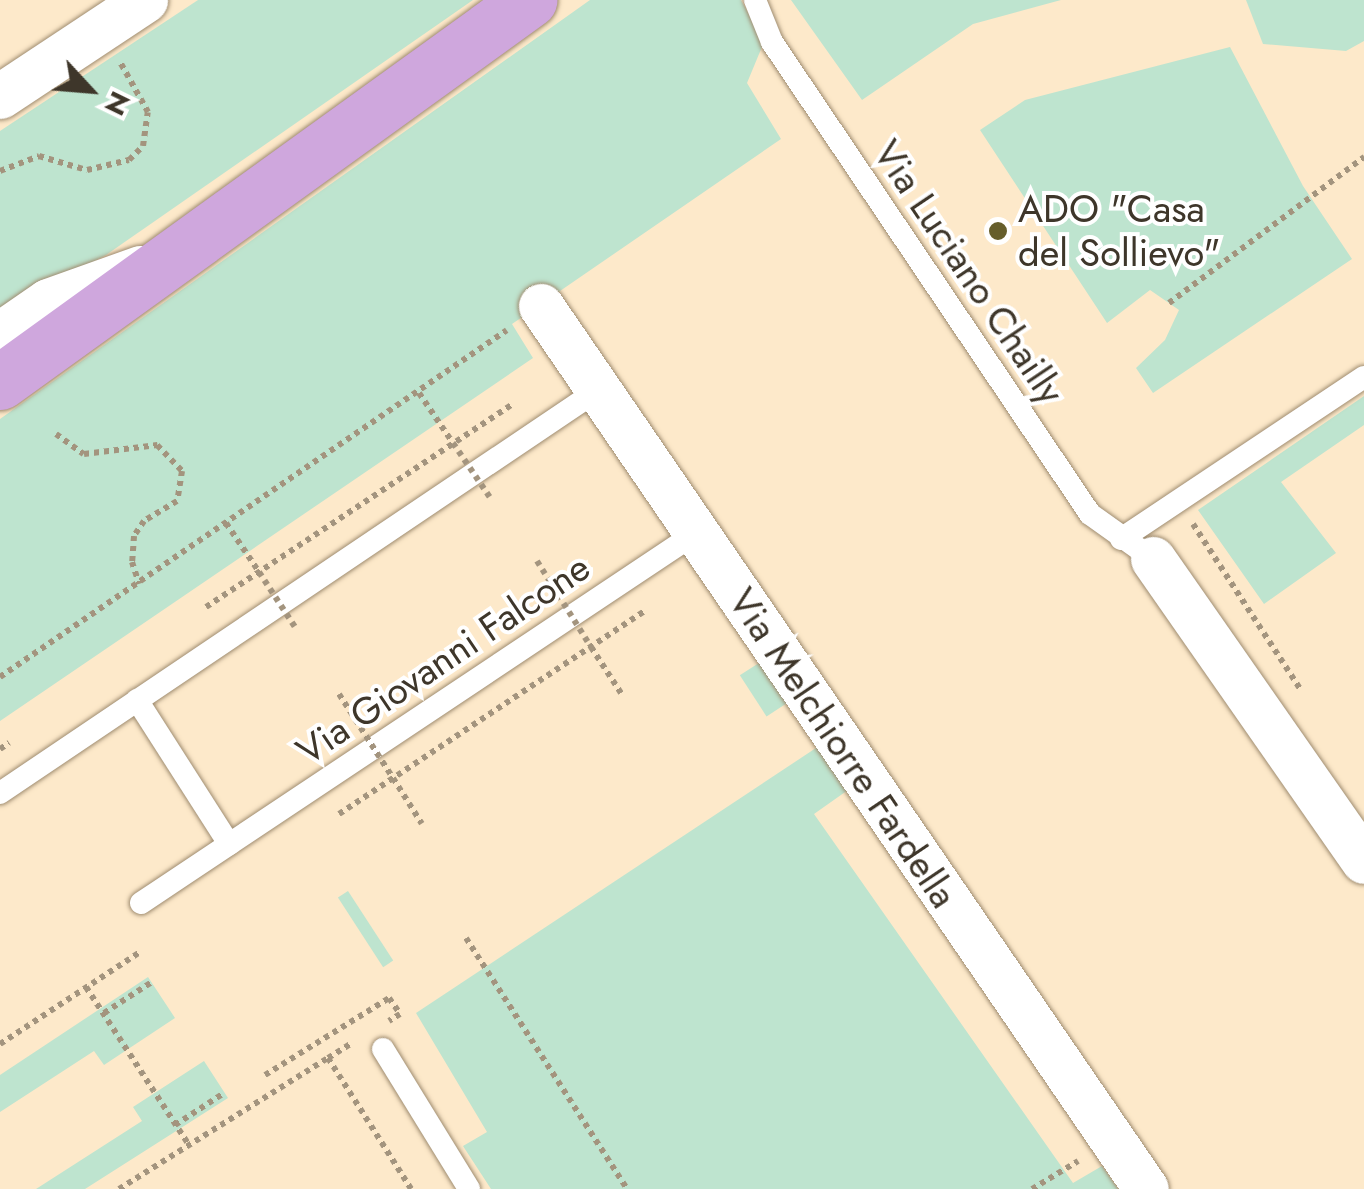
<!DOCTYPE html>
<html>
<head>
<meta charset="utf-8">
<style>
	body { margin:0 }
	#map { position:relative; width:1364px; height:1189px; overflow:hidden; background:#fde9ca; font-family:Jost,sans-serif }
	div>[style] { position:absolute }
	.green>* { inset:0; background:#bee4cf; transform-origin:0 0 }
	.path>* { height:6px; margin-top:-3px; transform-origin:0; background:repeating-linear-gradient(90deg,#a3947e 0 5px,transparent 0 10px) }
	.roads { filter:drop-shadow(0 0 2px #9f8c70) drop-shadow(0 0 2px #9f8c70) }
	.lane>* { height:22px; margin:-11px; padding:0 11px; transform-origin:11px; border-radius:11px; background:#fff }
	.street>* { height:45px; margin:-22.5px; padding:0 22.5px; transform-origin:22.5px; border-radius:22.5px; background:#fff }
	.primary>* { height:55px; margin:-27.5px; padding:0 27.5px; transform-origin:27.5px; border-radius:27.5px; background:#cfa7dd }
	.path-bridge>* { height:6px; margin-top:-3px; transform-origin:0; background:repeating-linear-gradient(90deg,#a3947e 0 5px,transparent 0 10px) }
	.dots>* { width:28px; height:28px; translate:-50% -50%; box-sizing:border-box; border:5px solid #fff; border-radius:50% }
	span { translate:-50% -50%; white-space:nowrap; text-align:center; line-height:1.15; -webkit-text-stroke:8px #fff; paint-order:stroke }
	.poi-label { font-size:38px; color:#3e362a }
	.left { translate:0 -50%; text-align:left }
	.street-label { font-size:38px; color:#3e362a }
	.north { position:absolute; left:40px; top:40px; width:100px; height:100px; -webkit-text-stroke:8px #fff; paint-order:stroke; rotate:116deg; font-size:28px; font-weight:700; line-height:40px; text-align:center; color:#3e362a }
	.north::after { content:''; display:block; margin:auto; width:35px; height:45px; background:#3e362a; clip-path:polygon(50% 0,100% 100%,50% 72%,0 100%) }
</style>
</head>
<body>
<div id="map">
	<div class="green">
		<div style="clip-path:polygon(198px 0,473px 0,106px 255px,0 310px,0 131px)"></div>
		<div style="clip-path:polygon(590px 0,741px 0,764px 42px,747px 83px,781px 139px,512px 324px,533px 358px,0 721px,0 419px)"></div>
		<div style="clip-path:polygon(791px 0,1061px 0,973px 24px,862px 100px)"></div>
		<div style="clip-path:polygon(1246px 0,1364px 0,1364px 41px,1346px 51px,1263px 44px)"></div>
		<div style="clip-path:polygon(1230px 47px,1303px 186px,1352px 259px,1153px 393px,1136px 368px,1165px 340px,1179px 310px,1150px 290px,1107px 323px,980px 130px,1025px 100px)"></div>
		<div style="clip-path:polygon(1364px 396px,1364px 425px,1281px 482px,1336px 553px,1264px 604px,1198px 510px)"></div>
		<div style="left:765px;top:659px;width:49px;height:30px;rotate:57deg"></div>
		<div style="clip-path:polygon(819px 746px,848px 790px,814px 814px,1073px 1183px,1102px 1166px,1118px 1189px,491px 1189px,463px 1146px,487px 1132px,416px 1013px)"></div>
		<div style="left:348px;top:891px;width:83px;height:12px;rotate:57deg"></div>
		<div style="clip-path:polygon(148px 977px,175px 1018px,104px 1065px,94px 1051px,0 1112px,0 1075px)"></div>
		<div style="clip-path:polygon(204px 1061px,228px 1098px,85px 1189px,36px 1189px,142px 1121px,133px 1107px)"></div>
	</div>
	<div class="path">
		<div style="left:0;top:171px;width:42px;rotate:-21deg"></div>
		<div style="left:39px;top:156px;width:50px;rotate:16.3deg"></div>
		<div style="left:87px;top:170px;width:43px;rotate:-13.4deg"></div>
		<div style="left:129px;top:160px;width:20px;rotate:-45deg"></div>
		<div style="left:143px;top:146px;width:34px;rotate:-82deg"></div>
		<div style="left:148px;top:112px;width:57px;rotate:-119.2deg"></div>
		<div style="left:1169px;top:303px;width:244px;rotate:-36.8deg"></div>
		<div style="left:419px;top:393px;width:60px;rotate:55.8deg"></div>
		<div style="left:56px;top:434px;width:34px;rotate:36deg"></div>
		<div style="left:84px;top:454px;width:74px;rotate:-7deg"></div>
		<div style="left:157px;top:445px;width:36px;rotate:46deg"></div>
		<div style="left:182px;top:471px;width:30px;rotate:99deg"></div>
		<div style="left:177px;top:501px;width:39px;rotate:149deg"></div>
		<div style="left:144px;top:521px;width:18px;rotate:124deg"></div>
		<div style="left:134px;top:536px;width:26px;rotate:94deg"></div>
		<div style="left:132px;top:562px;width:23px;rotate:72deg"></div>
		<div style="left:226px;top:523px;width:59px;rotate:56deg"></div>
		<div style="left:1193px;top:524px;width:197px;rotate:57deg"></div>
		<div style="left:206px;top:607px;width:369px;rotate:-33.5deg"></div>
		<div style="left:591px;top:647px;width:55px;rotate:56.9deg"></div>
		<div style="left:0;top:677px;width:614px;rotate:-34.39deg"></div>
		<div style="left:0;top:749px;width:11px;rotate:-34deg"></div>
		<div style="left:393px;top:778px;width:54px;rotate:57.8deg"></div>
		<div style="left:339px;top:814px;width:366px;rotate:-33.6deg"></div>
		<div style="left:466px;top:938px;width:298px;rotate:57.3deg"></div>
		<div style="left:86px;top:987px;width:189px;rotate:56.9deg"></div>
		<div style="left:104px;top:1013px;width:57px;rotate:-32.9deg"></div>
		<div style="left:0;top:1044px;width:168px;rotate:-33.3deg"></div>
		<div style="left:328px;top:1058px;width:28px;rotate:-32deg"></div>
		<div style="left:265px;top:1075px;width:146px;rotate:-31.8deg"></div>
		<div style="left:389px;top:998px;width:19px;rotate:55deg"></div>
		<div style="left:400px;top:1014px;width:13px;rotate:148deg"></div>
		<div style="left:175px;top:1125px;width:59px;rotate:-33.1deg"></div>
		<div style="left:119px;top:1189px;width:247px;rotate:-32.1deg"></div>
		<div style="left:328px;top:1058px;width:155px;rotate:57.6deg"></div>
		<div style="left:1032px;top:1189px;width:54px;rotate:-31.3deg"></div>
	</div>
	<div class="roads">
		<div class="lane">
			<div style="left:755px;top:0;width:45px;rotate:68deg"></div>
			<div style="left:772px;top:42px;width:569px;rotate:56.03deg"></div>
			<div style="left:1090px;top:514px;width:77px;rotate:35.5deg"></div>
			<div style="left:1121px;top:539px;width:292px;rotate:-33.7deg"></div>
			<div style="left:137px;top:700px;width:171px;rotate:57.4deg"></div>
			<div style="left:0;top:793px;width:721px;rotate:-33.98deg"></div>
			<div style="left:141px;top:903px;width:667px;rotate:-33.69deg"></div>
			<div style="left:383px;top:1049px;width:164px;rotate:58.4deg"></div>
		</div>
		<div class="street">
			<div style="left:0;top:96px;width:174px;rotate:-33.5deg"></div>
			<div style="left:541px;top:306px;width:1070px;rotate:55.58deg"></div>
			<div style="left:0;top:334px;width:58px;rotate:-34.5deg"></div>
			<div style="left:48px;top:301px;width:98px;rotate:-19.7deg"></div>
			<div style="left:1153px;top:559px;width:368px;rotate:55.1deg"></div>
		</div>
		<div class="primary">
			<div style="left:0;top:382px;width:653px;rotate:-35.83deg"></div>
		</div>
	</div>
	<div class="path-bridge">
		<div style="left:453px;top:443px;width:68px;rotate:55.8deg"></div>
		<div style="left:537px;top:561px;width:102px;rotate:57.9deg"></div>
		<div style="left:259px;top:572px;width:69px;rotate:56.8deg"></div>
		<div style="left:339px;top:694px;width:100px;rotate:57.3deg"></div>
	</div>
	<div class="dots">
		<div style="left:998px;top:231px;background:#665e2b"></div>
	</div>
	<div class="poi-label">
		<span class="left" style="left:1018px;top:231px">ADO "Casa<br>del Sollievo"</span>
	</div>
	<div class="street-label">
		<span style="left:969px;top:272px;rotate:56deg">Via Luciano Chailly</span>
		<span style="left:443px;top:659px;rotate:-34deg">Via Giovanni Falcone</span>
		<span style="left:843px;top:748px;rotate:56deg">Via Melchiorre Fardella</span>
	</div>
	<div class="north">N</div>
</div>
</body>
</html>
